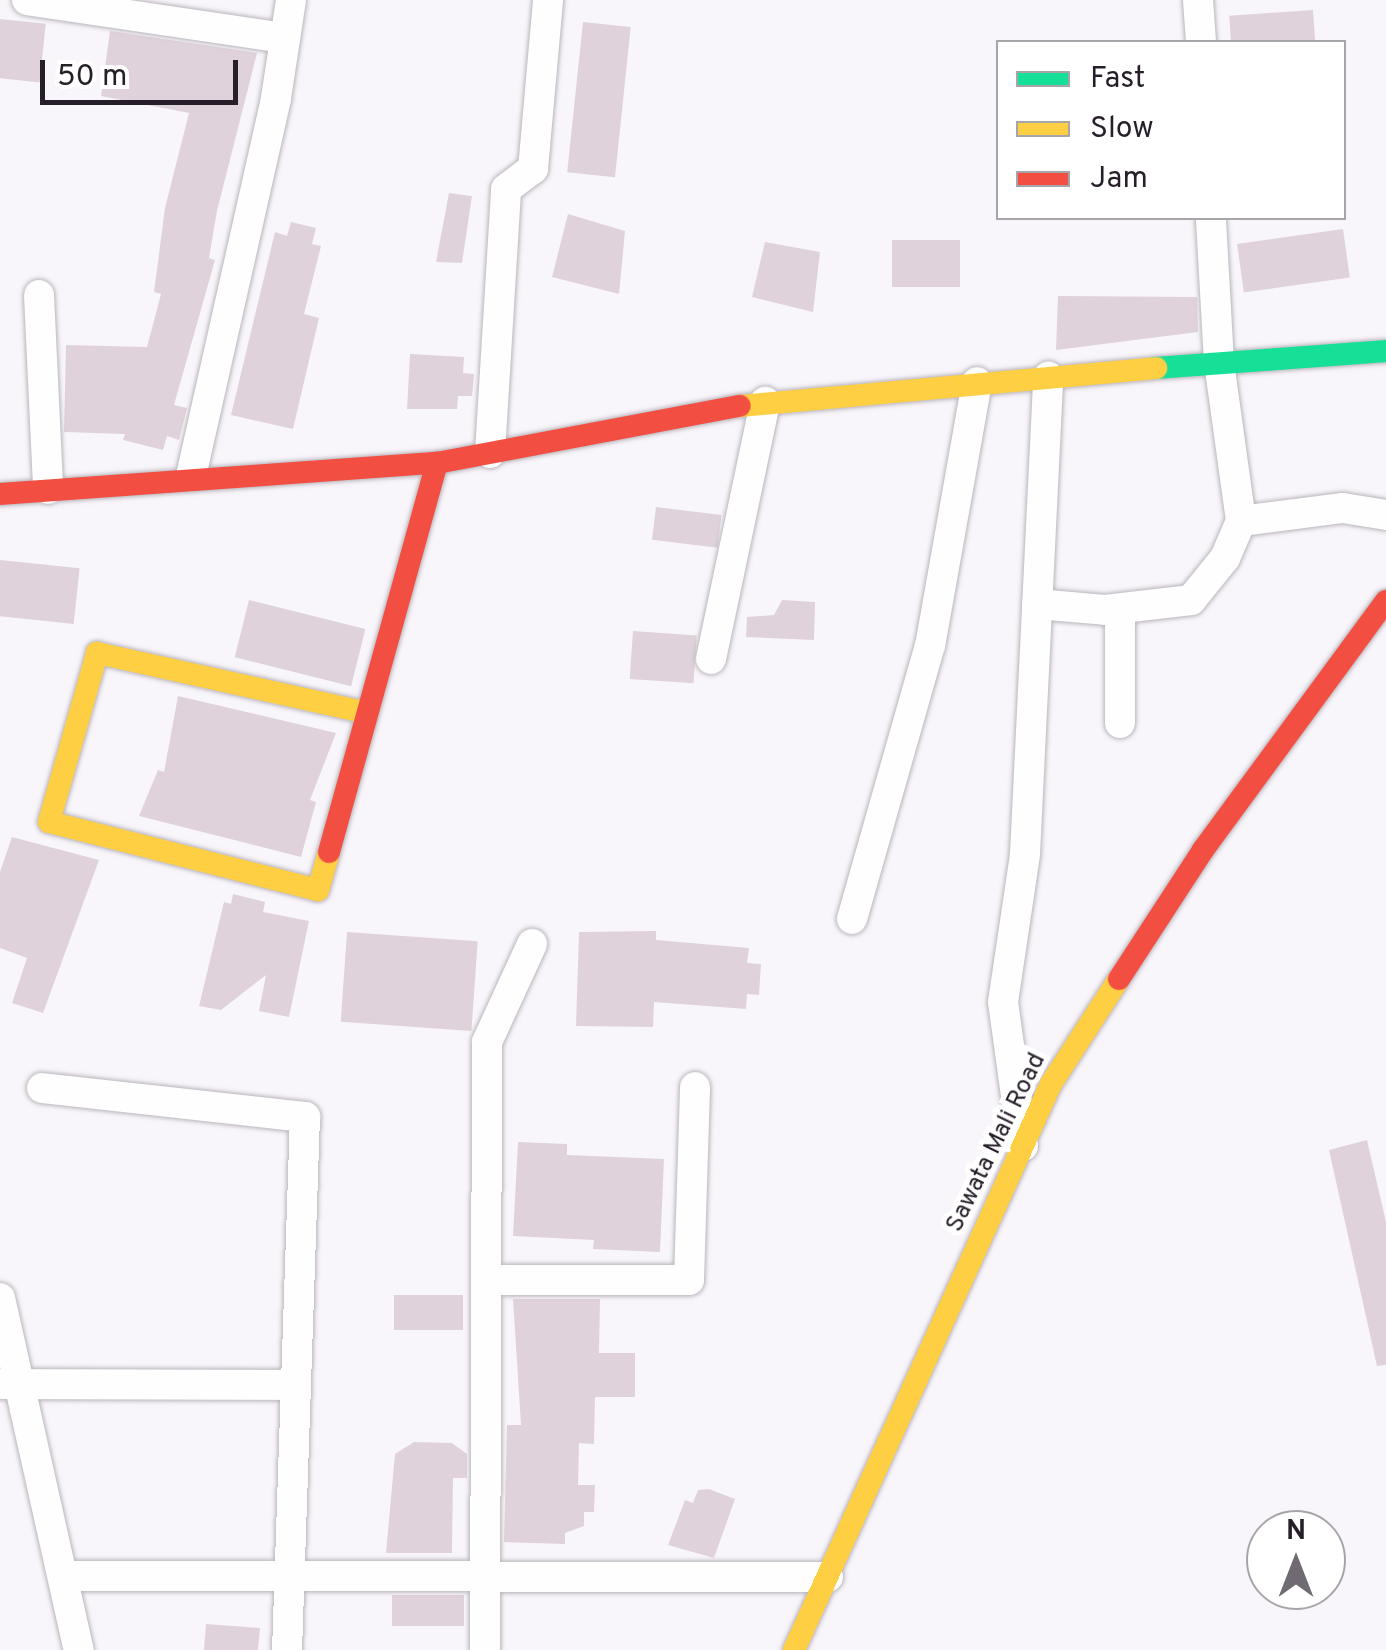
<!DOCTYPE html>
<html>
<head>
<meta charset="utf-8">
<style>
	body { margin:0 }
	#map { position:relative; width:1386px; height:1650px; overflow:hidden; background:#f9f6fb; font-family:Overpass,sans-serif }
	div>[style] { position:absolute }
	.building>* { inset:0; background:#e0d2db; transform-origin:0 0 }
	.roads { filter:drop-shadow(0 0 2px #b9b5bc) drop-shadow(0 0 2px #b9b5bc) }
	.street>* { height:30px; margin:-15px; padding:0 15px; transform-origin:15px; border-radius:15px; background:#fefefe }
	.fast>* { height:22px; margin:-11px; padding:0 11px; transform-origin:11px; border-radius:11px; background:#16e098 }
	.slow>* { height:22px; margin:-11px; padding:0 11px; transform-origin:11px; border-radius:11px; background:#ffcf43 }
	.jam>* { height:22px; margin:-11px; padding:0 11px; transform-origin:11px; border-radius:11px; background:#f24e42 }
	span { translate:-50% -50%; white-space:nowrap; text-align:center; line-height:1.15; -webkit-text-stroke:10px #fff; paint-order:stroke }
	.street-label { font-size:25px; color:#261f2a }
	.legend { position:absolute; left:996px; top:40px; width:350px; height:180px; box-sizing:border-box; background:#fff; border:2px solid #a8a5aa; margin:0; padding:12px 18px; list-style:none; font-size:30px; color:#261f2a }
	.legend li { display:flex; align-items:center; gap:20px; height:50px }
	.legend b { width:50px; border:2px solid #a8a5aa }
	.north { position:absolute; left:1246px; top:1510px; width:100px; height:100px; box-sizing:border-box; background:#fff; border:2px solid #a8a5aa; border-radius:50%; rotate:0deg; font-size:28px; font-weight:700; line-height:40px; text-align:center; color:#261f2a }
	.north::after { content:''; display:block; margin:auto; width:35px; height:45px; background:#706a73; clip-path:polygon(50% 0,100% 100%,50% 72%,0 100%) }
	.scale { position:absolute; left:40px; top:60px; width:198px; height:45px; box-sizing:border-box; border:5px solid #261f2a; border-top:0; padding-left:12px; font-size:30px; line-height:35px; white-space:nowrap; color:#261f2a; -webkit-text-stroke:8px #fff; paint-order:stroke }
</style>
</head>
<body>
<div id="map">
	<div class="building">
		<div style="left:1313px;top:10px;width:32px;height:84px;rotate:86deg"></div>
		<div style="left:0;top:19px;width:46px;height:59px;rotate:6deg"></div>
		<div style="left:583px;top:22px;width:48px;height:151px;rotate:6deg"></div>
		<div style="clip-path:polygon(110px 31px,257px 53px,217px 211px,209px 258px,215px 260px,174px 405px,187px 408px,179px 440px,167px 436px,163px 450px,123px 440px,125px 434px,64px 432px,66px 345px,147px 347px,161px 294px,154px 292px,165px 208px,189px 113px,101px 96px)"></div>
		<div style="clip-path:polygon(449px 193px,472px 196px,462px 263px,436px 262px)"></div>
		<div style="clip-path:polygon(568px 214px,625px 231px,619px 294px,552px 277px)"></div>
		<div style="clip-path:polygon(291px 222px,316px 228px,312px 244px,321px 246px,304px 314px,319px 318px,293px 429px,231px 415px,275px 232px,287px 236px)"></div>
		<div style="left:1343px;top:229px;width:49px;height:107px;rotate:82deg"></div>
		<div style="left:960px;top:240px;width:47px;height:68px;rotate:90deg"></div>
		<div style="clip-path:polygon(765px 242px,820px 252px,813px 312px,752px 297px)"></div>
		<div style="clip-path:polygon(1058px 296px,1197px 297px,1198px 332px,1056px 350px)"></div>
		<div style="clip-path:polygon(410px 354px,464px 357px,463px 373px,474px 374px,472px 396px,458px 396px,457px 409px,407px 409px)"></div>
		<div style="left:656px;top:507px;width:66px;height:33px;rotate:7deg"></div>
		<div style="left:0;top:560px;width:80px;height:56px;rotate:6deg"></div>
		<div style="left:249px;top:600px;width:120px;height:59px;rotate:14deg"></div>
		<div style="clip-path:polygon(782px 600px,815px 602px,814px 640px,746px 637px,747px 617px,774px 615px)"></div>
		<div style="left:633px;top:631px;width:64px;height:48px;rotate:4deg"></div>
		<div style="clip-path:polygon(178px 696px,336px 733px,310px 800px,316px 802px,301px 857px,139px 816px,158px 770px,164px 772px)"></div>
		<div style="clip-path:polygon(12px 837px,99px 860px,43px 1013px,12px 1003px,27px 958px,0 948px,0 872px)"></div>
		<div style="clip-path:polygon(233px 894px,265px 902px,263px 912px,309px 921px,289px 1017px,259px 1011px,266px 975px,221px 1010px,199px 1006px,224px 902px,231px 904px)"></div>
		<div style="clip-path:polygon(656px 931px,656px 940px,749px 948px,747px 963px,761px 964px,759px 995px,747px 994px,746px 1009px,654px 1002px,653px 1027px,576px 1026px,579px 932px)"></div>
		<div style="left:347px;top:932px;width:131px;height:90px;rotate:4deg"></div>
		<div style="clip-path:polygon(1367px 1140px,1386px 1222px,1386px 1365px,1377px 1366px,1329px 1150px)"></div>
		<div style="clip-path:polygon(518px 1142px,567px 1144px,567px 1155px,664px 1159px,660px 1252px,593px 1249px,594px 1240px,513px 1236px)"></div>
		<div style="left:463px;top:1295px;width:35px;height:69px;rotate:90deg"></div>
		<div style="clip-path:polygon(513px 1299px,600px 1299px,599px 1353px,635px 1353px,635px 1397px,595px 1397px,594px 1444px,579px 1443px,578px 1485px,595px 1485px,594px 1512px,584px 1512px,584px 1526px,565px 1533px,565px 1544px,504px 1542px,507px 1425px,521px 1425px)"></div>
		<div style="clip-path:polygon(414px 1442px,452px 1443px,467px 1454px,467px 1478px,453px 1478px,452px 1553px,386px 1553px,395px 1454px)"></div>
		<div style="clip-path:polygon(709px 1489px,735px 1499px,714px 1558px,668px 1545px,685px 1500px,693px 1503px,698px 1490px)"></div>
		<div style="left:392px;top:1595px;width:72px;height:31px"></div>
		<div style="clip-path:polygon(206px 1624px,260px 1628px,258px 1650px,204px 1650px)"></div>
	</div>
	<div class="roads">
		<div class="street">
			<div style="left:27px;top:0;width:261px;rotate:8.4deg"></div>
			<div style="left:1198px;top:0;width:42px;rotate:85.9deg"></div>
			<div style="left:39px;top:295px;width:194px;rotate:87.3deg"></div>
			<div style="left:490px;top:453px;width:264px;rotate:-86.5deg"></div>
			<div style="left:506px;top:189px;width:34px;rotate:-37deg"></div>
			<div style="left:533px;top:169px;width:170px;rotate:-84.9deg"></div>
			<div style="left:191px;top:476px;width:387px;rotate:-77.3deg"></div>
			<div style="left:276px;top:98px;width:99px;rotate:-81.3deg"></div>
			<div style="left:1241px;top:521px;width:103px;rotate:-7.3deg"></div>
			<div style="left:1343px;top:508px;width:44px;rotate:9.2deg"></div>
			<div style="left:1037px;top:604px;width:68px;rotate:5deg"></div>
			<div style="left:1105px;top:610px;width:87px;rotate:-6.6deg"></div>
			<div style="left:1191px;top:600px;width:54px;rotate:-51deg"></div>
			<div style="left:1225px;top:558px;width:40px;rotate:-66.6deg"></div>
			<div style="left:1241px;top:521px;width:160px;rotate:-97.9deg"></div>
			<div style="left:1219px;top:363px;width:145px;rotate:-93.2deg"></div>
			<div style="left:711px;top:659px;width:263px;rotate:-78.1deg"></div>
			<div style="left:1120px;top:723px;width:114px;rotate:-90deg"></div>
			<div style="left:852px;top:919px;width:284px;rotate:-74.1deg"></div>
			<div style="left:930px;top:646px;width:268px;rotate:-79.9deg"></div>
			<div style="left:42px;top:1088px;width:265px;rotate:6.3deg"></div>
			<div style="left:305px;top:1117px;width:533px;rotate:91.93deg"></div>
			<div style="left:1023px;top:1146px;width:145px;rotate:-97.9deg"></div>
			<div style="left:1003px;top:1002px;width:150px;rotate:-81.5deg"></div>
			<div style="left:1025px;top:854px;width:478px;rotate:-87.2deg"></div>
			<div style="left:491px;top:1280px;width:198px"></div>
			<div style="left:689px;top:1280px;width:193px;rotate:-88.2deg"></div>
			<div style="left:0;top:1298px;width:361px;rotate:77.4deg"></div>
			<div style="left:0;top:1384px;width:296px;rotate:0.2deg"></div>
			<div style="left:63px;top:1576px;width:765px;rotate:0.07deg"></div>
			<div style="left:485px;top:1650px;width:608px;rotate:-89.81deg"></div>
			<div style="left:487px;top:1042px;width:108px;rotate:-65.3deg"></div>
		</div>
		<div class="fast">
			<div style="left:1156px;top:368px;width:231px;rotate:-4.2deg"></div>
		</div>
		<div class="slow">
			<div style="left:740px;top:406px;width:418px;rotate:-5.2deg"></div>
			<div style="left:329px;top:852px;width:40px;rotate:106deg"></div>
			<div style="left:318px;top:890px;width:277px;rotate:-165.8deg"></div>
			<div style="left:49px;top:822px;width:176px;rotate:-74.1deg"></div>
			<div style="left:97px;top:653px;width:277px;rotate:12.5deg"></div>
			<div style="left:794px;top:1650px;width:622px;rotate:-65.58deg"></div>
			<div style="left:1051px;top:1084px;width:125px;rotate:-57.1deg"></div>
		</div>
		<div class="jam">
			<div style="left:0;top:494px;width:438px;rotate:-4.1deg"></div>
			<div style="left:437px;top:463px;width:308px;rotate:-10.7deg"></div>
			<div style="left:329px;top:852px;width:404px;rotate:-74.5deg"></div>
			<div style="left:1119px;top:979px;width:154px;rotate:-56.9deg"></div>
			<div style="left:1203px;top:850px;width:309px;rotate:-53.7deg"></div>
		</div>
	</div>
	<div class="street-label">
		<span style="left:997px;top:1143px;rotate:-64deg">Sawata Mali Road</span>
	</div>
	<ul class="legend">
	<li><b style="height:12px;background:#16e098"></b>Fast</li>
	<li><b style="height:12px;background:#ffcf43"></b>Slow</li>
	<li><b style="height:12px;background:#f24e42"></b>Jam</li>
	</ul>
	<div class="north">N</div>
	<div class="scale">50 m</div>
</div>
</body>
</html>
